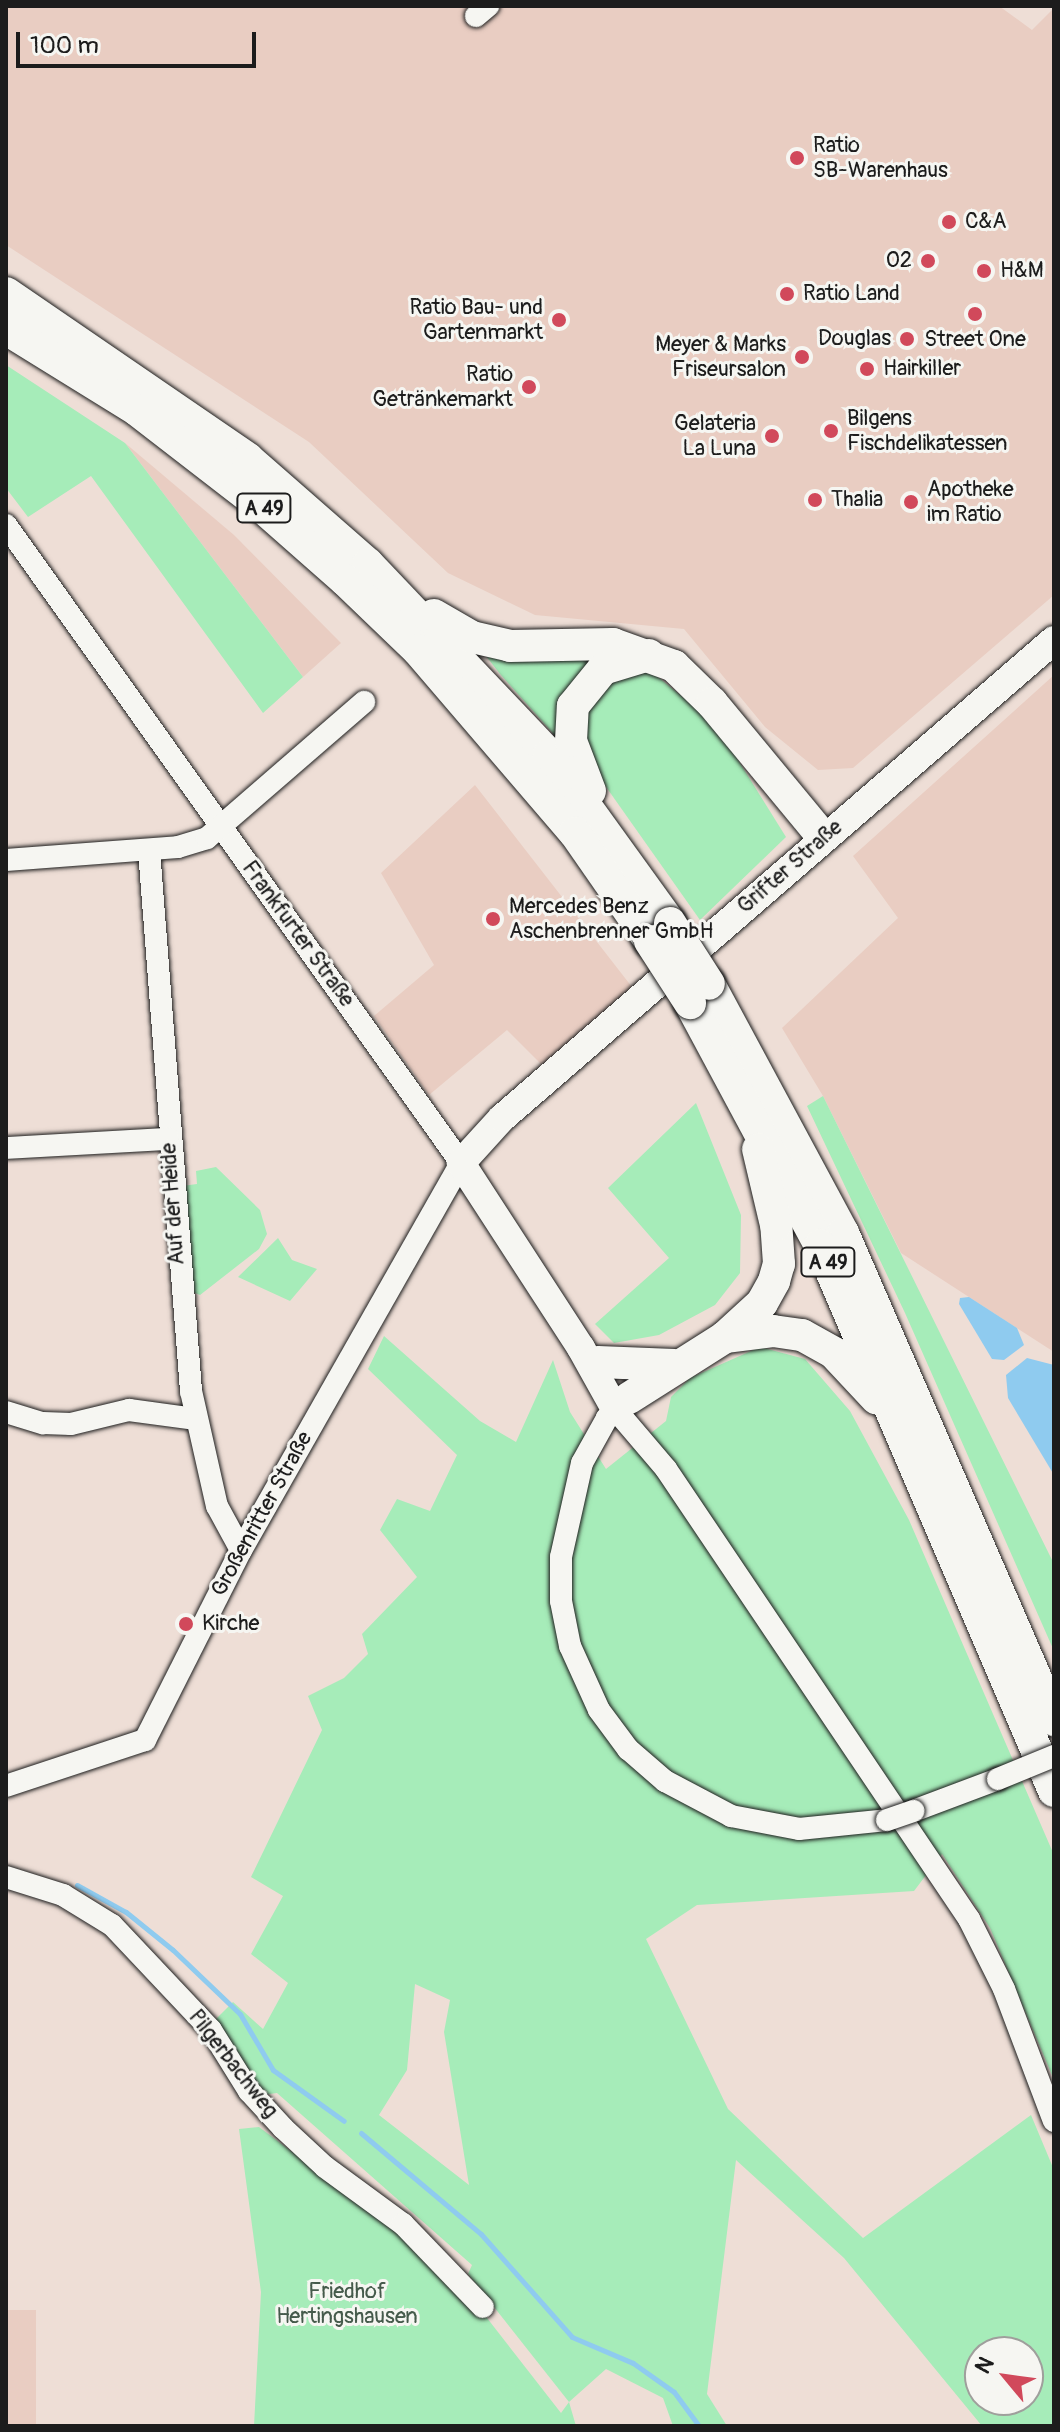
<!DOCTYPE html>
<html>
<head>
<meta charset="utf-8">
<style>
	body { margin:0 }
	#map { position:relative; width:1060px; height:2432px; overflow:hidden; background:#eeded6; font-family:Pangolin,sans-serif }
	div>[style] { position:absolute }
	.built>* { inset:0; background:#e9cdc2; transform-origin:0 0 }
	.green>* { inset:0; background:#a6ecb9 }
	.water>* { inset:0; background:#8fcbef }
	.stream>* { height:5px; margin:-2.5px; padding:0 2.5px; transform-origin:2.5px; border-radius:2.5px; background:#8fcbef }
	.roads { filter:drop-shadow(0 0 2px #1c1c1c) drop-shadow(0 0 2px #1c1c1c) }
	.minor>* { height:22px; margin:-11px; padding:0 11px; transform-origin:11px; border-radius:11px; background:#f6f6f2 }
	.major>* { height:28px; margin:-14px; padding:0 14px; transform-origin:14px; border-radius:14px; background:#f6f6f2 }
	.highway>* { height:32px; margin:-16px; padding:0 16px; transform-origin:16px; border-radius:16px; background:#f6f6f2 }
	.bridges { filter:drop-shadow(0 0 2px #1c1c1c) drop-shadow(0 0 2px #1c1c1c) }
	.minor-bridge>* { height:22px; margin:-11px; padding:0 11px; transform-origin:11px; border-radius:11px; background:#f6f6f2 }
	.highway-bridge>* { height:32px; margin:-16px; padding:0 16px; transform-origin:16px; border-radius:16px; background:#f6f6f2 }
	.dots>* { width:22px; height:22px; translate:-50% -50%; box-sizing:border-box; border:4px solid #f6f6f2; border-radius:50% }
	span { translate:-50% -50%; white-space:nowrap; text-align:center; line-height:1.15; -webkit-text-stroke:6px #f6f6f2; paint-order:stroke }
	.shield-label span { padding:2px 6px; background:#f6f6f2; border:2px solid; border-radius:6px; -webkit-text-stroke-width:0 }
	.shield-label { font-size:20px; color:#1c1c1c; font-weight:700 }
	.poi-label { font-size:22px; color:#1c1c1c }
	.left { translate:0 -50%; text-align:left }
	.right { translate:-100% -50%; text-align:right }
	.street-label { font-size:22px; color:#1c1c1c }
	.park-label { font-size:22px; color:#455a4b }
	.frame { position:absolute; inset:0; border:8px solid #1c1c1c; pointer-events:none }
	.north { position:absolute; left:964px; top:2336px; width:80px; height:80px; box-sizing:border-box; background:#f6f6f2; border:2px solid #9f9f9c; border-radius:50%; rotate:299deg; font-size:22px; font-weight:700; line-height:32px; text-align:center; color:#1c1c1c }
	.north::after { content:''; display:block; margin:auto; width:28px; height:36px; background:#d1495b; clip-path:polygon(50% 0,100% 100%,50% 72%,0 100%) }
	.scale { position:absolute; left:16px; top:32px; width:240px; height:36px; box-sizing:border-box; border:4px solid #1c1c1c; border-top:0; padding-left:10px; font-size:24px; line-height:28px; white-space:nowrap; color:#1c1c1c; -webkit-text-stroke:6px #f6f6f2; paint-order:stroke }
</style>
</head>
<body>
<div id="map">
	<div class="built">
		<div style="clip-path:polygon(6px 6px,999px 6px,1032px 30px,1054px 8px,1054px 595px,853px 768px,818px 770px,765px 727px,684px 629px,535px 615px,448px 573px,309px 442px,6px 245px)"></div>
		<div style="clip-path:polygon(125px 443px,234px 535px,341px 643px,303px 677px)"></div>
		<div style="clip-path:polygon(1054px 675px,1054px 1352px,901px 1253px,823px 1096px,782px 1028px,898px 918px,853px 856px)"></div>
		<div style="clip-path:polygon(475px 785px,632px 987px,543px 1066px,507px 1030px,429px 1095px,374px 1016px,434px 965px,381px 873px)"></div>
		<div style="left:6px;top:2310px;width:30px;height:116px"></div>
	</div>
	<div class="green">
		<div style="clip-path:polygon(6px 365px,125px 443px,303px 677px,263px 713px,91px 476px,28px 517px,6px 488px)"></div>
		<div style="clip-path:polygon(479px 647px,609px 650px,566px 748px,500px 674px)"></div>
		<div style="clip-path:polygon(630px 670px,653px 673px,715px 723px,786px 837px,700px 920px,592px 767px,580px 736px,584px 704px,603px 680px)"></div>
		<div style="clip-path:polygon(823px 1096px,1054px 1564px,1054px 1651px,905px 1313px,807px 1106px)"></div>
		<div style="clip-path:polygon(696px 1103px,741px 1215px,740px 1273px,715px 1305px,659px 1335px,614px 1343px,595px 1324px,669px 1258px,608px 1188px)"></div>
		<div style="clip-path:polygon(216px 1167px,260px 1210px,267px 1234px,259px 1249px,200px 1295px,190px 1291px,182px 1186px,197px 1184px,196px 1171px)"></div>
		<div style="clip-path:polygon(278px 1238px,292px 1260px,317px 1269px,290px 1301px,238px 1277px)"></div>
		<div style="clip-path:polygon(evenodd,384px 1336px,480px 1421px,516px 1442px,553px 1360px,570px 1412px,606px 1469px,666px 1421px,671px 1397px,690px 1378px,760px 1347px,805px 1359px,850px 1411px,909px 1520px,1054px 1855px,1054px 2080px,990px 1928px,942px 1854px,914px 1891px,697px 1905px,646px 1939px,728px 2109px,863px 2238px,1031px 2115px,1054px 2170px,1054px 2426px,982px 2426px,844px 2258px,736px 2160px,707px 2394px,727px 2426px,673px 2426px,663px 2398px,606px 2369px,569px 2402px,576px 2426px,254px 2426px,261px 2292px,239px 2129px,259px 2127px,391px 2226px,480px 2309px,561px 2413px,569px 2402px,468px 2274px,472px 2265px,277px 2093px,262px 2095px,214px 2021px,233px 2002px,263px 2029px,288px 1983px,251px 1954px,283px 1896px,251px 1877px,322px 1730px,308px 1696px,344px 1678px,368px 1654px,362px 1634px,417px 1577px,380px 1530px,397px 1499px,430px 1511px,457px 1455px,368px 1369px,384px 1336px,415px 1984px,450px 2000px,444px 2032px,469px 2185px,379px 2115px,407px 2070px,415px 1984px,384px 1336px,980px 2352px,1028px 2352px,1028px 2400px,980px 2400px,980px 2352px)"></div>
	</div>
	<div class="water">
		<div style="clip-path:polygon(969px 1297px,1017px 1328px,1024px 1345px,1004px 1360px,992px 1359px,959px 1304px,960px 1298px)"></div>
		<div style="clip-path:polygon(1027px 1358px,1054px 1365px,1054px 1475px,1008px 1398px,1006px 1375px)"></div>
	</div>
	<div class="stream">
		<div style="left:77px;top:1885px;width:56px;rotate:28.9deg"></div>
		<div style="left:126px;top:1912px;width:60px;rotate:39deg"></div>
		<div style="left:173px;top:1950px;width:93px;rotate:43.7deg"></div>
		<div style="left:240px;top:2014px;width:65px;rotate:59.5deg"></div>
		<div style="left:273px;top:2070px;width:87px;rotate:35.7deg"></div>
		<div style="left:361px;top:2133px;width:157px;rotate:40.1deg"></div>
		<div style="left:481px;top:2234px;width:137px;rotate:48.5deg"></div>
		<div style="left:572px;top:2337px;width:66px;rotate:23.1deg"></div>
		<div style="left:633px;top:2363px;width:50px;rotate:35.3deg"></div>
		<div style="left:674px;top:2392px;width:42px;rotate:53.7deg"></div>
	</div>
	<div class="roads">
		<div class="minor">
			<div style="left:476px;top:16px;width:16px;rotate:-40deg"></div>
			<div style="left:6px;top:525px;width:784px;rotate:54.5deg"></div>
			<div style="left:461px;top:1163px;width:445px;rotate:119.6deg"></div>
			<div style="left:241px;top:1550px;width:213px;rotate:116.8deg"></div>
			<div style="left:145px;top:1740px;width:146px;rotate:161.7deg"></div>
			<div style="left:149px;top:850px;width:543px;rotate:85.56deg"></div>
			<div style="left:191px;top:1391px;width:118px;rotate:77.3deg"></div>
			<div style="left:217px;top:1506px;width:50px;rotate:61.4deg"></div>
			<div style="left:6px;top:860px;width:172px;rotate:-4.3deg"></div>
			<div style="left:178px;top:847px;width:30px;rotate:-17deg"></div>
			<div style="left:207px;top:838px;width:208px;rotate:-40.9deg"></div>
			<div style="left:6px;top:1148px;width:162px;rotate:-3.2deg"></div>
			<div style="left:625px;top:1401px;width:25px;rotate:137deg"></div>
			<div style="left:607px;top:1418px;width:51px;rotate:119.1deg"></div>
			<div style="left:582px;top:1463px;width:96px;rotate:102.6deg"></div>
			<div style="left:561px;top:1557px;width:44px;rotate:90deg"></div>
			<div style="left:561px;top:1601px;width:46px;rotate:78.7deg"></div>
			<div style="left:570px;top:1646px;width:70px;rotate:65.6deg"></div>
			<div style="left:599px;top:1710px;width:49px;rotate:53.4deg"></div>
			<div style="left:628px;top:1749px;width:49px;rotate:40.9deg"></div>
			<div style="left:665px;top:1781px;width:75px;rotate:27.9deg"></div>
			<div style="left:731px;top:1816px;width:69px;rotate:10.8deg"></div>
			<div style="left:799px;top:1829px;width:88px;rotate:-5.8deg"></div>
			<div style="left:615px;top:1409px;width:79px;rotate:49.6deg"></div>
			<div style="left:666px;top:1469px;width:543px;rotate:56.05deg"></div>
			<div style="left:969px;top:1919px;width:78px;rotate:63.4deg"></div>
			<div style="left:1004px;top:1989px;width:141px;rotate:69.3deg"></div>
			<div style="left:6px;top:1412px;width:39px;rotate:17deg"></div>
			<div style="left:43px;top:1423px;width:28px;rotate:2deg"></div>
			<div style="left:71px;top:1424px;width:60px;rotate:-13.6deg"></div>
			<div style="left:129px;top:1410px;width:68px;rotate:7.7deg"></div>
			<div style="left:913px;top:1811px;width:91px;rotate:-20.6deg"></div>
			<div style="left:6px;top:1877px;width:60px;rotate:17.5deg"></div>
			<div style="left:63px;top:1895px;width:57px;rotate:31.5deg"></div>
			<div style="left:112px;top:1925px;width:144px;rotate:46.7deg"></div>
			<div style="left:211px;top:2030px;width:72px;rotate:58.1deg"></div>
			<div style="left:249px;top:2091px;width:50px;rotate:47.4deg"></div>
			<div style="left:283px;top:2128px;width:57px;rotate:42.9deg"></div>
			<div style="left:325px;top:2167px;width:97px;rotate:36.2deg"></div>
			<div style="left:403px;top:2224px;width:115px;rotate:46.1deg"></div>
		</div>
		<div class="major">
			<div style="left:615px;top:1409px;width:70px;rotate:-119.1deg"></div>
			<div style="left:581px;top:1348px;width:221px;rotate:-123deg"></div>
			<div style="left:461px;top:1163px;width:61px;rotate:-47.7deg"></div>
			<div style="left:502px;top:1118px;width:730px;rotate:-40.89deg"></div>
		</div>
		<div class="highway">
			<div style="left:6px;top:293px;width:293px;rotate:34.4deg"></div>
			<div style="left:248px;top:459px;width:159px;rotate:41.2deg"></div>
			<div style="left:368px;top:564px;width:263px;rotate:46.5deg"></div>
			<div style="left:549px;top:755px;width:207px;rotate:54.2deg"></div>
			<div style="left:6px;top:329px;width:154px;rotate:31.7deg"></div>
			<div style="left:137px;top:410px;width:157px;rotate:37.7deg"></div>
			<div style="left:261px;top:506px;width:112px;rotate:41.4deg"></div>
			<div style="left:345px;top:580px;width:101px;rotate:43.8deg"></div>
			<div style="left:418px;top:650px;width:241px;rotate:49.4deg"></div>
			<div style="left:575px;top:833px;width:131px;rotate:55.2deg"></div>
			<div style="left:434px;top:615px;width:44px;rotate:30.1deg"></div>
			<div style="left:472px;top:637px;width:39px;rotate:13deg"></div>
			<div style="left:510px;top:646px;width:103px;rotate:-1.1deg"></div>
			<div style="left:613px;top:644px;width:65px;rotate:19.8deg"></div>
			<div style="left:674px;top:666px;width:53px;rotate:44.2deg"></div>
			<div style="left:712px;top:703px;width:174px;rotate:50.4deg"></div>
			<div style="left:590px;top:791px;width:53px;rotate:-110.8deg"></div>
			<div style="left:571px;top:741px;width:35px;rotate:-87deg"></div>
			<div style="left:573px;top:706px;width:48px;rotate:-51deg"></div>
			<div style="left:603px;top:669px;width:48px;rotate:-16.9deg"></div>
			<div style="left:709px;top:984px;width:283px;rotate:61.7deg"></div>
			<div style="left:843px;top:1233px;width:531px;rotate:66.57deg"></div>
			<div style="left:690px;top:1003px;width:275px;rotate:61.8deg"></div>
			<div style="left:820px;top:1245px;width:594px;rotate:66.8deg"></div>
			<div style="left:725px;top:1337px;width:48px;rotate:-7.1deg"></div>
			<div style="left:773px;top:1331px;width:29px;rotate:8deg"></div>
			<div style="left:802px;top:1335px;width:37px;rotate:29deg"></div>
			<div style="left:834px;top:1353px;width:62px;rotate:47deg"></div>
			<div style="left:598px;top:1362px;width:76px;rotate:2.3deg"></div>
			<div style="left:629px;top:1398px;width:114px;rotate:-32.4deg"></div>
			<div style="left:725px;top:1337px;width:50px;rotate:-42.6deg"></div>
			<div style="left:762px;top:1303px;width:25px;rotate:-61deg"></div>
			<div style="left:774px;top:1281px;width:18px;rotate:-74deg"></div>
			<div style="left:779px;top:1264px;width:39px;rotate:-94deg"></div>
			<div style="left:776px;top:1225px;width:78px;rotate:-103.3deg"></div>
		</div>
	</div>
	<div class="bridges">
		<div class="minor-bridge">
			<div style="left:998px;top:1779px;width:61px;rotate:-22.3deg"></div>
			<div style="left:887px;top:1820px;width:28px;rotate:-19deg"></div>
		</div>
		<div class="highway-bridge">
			<div style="left:670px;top:923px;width:72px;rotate:57.4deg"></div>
			<div style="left:650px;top:941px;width:74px;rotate:57.2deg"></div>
		</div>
	</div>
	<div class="dots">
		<div style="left:797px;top:158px;background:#d1495b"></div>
		<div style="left:949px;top:222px;background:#d1495b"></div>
		<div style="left:928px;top:261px;background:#d1495b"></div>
		<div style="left:984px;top:271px;background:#d1495b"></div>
		<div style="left:787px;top:294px;background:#d1495b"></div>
		<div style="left:975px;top:314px;background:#d1495b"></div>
		<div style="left:559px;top:320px;background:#d1495b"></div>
		<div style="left:907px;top:339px;background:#d1495b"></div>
		<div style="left:802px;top:357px;background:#d1495b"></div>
		<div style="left:867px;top:369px;background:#d1495b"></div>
		<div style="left:529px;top:387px;background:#d1495b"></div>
		<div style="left:831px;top:431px;background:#d1495b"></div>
		<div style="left:772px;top:436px;background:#d1495b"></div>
		<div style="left:815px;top:500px;background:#d1495b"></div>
		<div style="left:911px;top:502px;background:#d1495b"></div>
		<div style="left:493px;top:919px;background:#d1495b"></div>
		<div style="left:186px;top:1624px;background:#d1495b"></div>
	</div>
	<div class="shield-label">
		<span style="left:264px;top:508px">A 49</span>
		<span style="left:828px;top:1262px">A 49</span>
	</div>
	<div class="poi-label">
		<span class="left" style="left:813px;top:158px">Ratio<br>SB-Warenhaus</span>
		<span class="left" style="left:965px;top:222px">C&amp;A</span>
		<span class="right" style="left:912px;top:261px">O2</span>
		<span class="left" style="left:1000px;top:271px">H&amp;M</span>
		<span class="left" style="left:803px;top:294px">Ratio Land</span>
		<span class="right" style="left:543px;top:320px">Ratio Bau- und<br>Gartenmarkt</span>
		<span class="right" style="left:891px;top:339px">Douglas</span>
		<span style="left:975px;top:340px">Street One</span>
		<span class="right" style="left:786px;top:357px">Meyer &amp; Marks<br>Friseursalon</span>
		<span class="left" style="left:883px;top:369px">Hairkiller</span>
		<span class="right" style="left:513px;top:387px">Ratio<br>Getränkemarkt</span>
		<span class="left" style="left:847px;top:431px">Bilgens<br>Fischdelikatessen</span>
		<span class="right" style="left:756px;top:436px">Gelateria<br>La Luna</span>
		<span class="left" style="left:927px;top:502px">Apotheke<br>im Ratio</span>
		<span class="left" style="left:831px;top:500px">Thalia</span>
		<span class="left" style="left:509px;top:919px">Mercedes Benz<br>Aschenbrenner GmbH</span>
		<span class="left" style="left:202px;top:1624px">Kirche</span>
	</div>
	<div class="street-label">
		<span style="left:790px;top:867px;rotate:-41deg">Grifter Straße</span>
		<span style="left:298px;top:934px;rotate:54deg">Frankfurter Straße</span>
		<span style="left:173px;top:1204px;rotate:-94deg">Auf der Heide</span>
		<span style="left:262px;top:1514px;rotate:-61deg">Großenritter Straße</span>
		<span style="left:233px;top:2064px;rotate:52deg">Pilgerbachweg</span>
	</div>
	<div class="park-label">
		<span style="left:347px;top:2304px">Friedhof<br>Hertingshausen</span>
	</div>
	<div class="frame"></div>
	<div class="north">N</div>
	<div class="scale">100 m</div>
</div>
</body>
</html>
